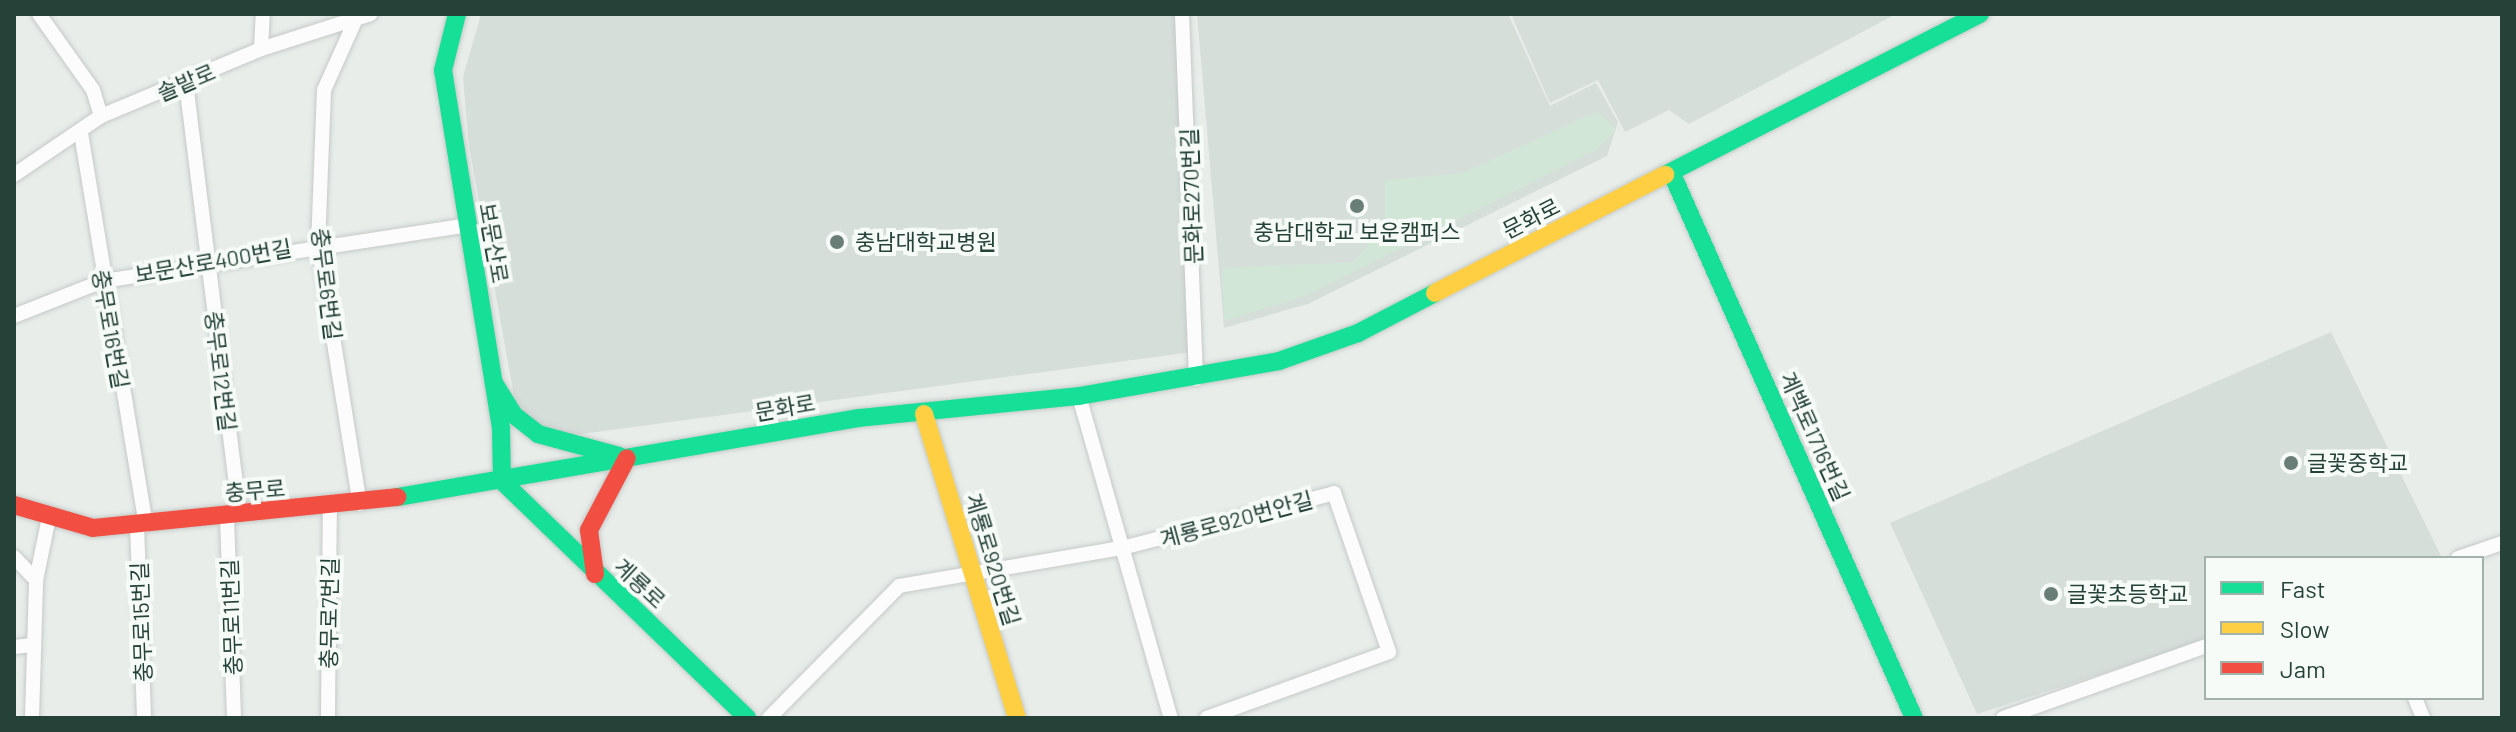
<!DOCTYPE html>
<html>
<head>
<meta charset="utf-8">
<style>
	body { margin:0 }
	#map { position:relative; width:2516px; height:732px; overflow:hidden; background:#e8edea; font-family:Barlow,"Noto Sans KR",sans-serif }
	div>[style] { position:absolute }
	.built>* { inset:0; background:#d6deda }
	.green>* { inset:0; background:#d1e6d6 }
	.roads { filter:drop-shadow(0 0 2px #c5cac7) drop-shadow(0 0 2px #c5cac7) }
	.street>* { height:14px; margin:-7px; padding:0 7px; transform-origin:7px; border-radius:7px; background:#fcfcfc }
	.fast>* { height:18px; margin:-9px; padding:0 9px; transform-origin:9px; border-radius:9px; background:#16e098 }
	.slow>* { height:18px; margin:-9px; padding:0 9px; transform-origin:9px; border-radius:9px; background:#ffcf43 }
	.jam>* { height:18px; margin:-9px; padding:0 9px; transform-origin:9px; border-radius:9px; background:#f24e42 }
	.dots>* { width:22px; height:22px; translate:-50% -50%; box-sizing:border-box; border:4px solid #f7fbf8; border-radius:50% }
	span { translate:-50% -50%; white-space:nowrap; text-align:center; line-height:1.15; -webkit-text-stroke:8px #f7fbf8; paint-order:stroke }
	.street-label { font-size:22px; color:#244237 }
	.poi-label { font-size:22px; color:#244237 }
	.left { translate:0 -50%; text-align:left }
	.frame { position:absolute; inset:0; border:16px solid #244237; pointer-events:none }
	.legend { position:absolute; left:2204px; top:556px; width:280px; height:144px; box-sizing:border-box; background:#f7fbf8; border:2px solid #a3b1ab; margin:0; padding:10px 14px; list-style:none; font-size:24px; color:#244237 }
	.legend li { display:flex; align-items:center; gap:16px; height:40px }
	.legend b { width:40px; border:2px solid #a3b1ab }
</style>
</head>
<body>
<div id="map">
	<div class="built">
		<div style="clip-path:polygon(481px 14px,1175px 14px,1192px 352px,559px 437px,535px 428px,515px 402px,469px 146px,463px 77px)"></div>
		<div style="clip-path:polygon(1197px 14px,1508px 14px,1550px 106px,1596px 83px,1618px 122px,1607px 156px,1308px 304px,1224px 328px)"></div>
		<div style="clip-path:polygon(1511px 14px,1896px 14px,1689px 124px,1669px 110px,1625px 132px,1598px 80px,1550px 103px)"></div>
		<div style="clip-path:polygon(2331px 332px,2442px 558px,2206px 558px,2206px 640px,1977px 714px,1890px 523px)"></div>
	</div>
	<div class="green">
		<div style="clip-path:polygon(1598px 111px,1616px 130px,1596px 150px,1306px 296px,1224px 321px,1222px 268px,1354px 262px,1385px 221px,1385px 180px,1463px 173px)"></div>
	</div>
	<div class="roads">
		<div class="street">
			<div style="left:39px;top:14px;width:93px;rotate:54.6deg"></div>
			<div style="left:93px;top:90px;width:27px;rotate:73deg"></div>
			<div style="left:1182px;top:14px;width:365px;rotate:87.8deg"></div>
			<div style="left:355px;top:21px;width:76px;rotate:114.2deg"></div>
			<div style="left:324px;top:90px;width:153px;rotate:92.2deg"></div>
			<div style="left:318px;top:243px;width:264px;rotate:80.9deg"></div>
			<div style="left:261px;top:49px;width:35px;rotate:-87deg"></div>
			<div style="left:186px;top:83px;width:435px;rotate:82.9deg"></div>
			<div style="left:81px;top:133px;width:397px;rotate:80.6deg"></div>
			<div style="left:14px;top:175px;width:105px;rotate:-34.1deg"></div>
			<div style="left:101px;top:116px;width:173px;rotate:-22.7deg"></div>
			<div style="left:261px;top:49px;width:115px;rotate:-17.7deg"></div>
			<div style="left:14px;top:316px;width:96px;rotate:-21.5deg"></div>
			<div style="left:103px;top:281px;width:368px;rotate:-8.7deg"></div>
			<div style="left:1079px;top:396px;width:335px;rotate:74.1deg"></div>
			<div style="left:227px;top:517px;width:201px;rotate:88deg"></div>
			<div style="left:137px;top:525px;width:193px;rotate:87.9deg"></div>
			<div style="left:14px;top:557px;width:32px;rotate:46deg"></div>
			<div style="left:2458px;top:558px;width:46px;rotate:-18.8deg"></div>
			<div style="left:14px;top:647px;width:19px;rotate:-6deg"></div>
			<div style="left:2415px;top:698px;width:22px;rotate:68deg"></div>
			<div style="left:32px;top:718px;width:138px;rotate:-88.3deg"></div>
			<div style="left:36px;top:580px;width:64px;rotate:-78.3deg"></div>
			<div style="left:328px;top:718px;width:210px;rotate:-89.5deg"></div>
			<div style="left:769px;top:718px;width:185px;rotate:-45.4deg"></div>
			<div style="left:899px;top:586px;width:226px;rotate:-9.7deg"></div>
			<div style="left:1122px;top:548px;width:219px;rotate:-14.5deg"></div>
			<div style="left:1334px;top:493px;width:168px;rotate:70.9deg"></div>
			<div style="left:1389px;top:652px;width:194px;rotate:160.1deg"></div>
			<div style="left:2003px;top:718px;width:215px;rotate:-19.5deg"></div>
		</div>
		<div class="fast">
			<div style="left:457px;top:14px;width:58px;rotate:104deg"></div>
			<div style="left:443px;top:70px;width:364px;rotate:80.8deg"></div>
			<div style="left:501px;top:429px;width:52px;rotate:88.9deg"></div>
			<div style="left:1672px;top:174px;width:595px;rotate:66.02deg"></div>
			<div style="left:1665px;top:175px;width:354px;rotate:-27.1deg"></div>
			<div style="left:494px;top:383px;width:38px;rotate:58deg"></div>
			<div style="left:514px;top:415px;width:31px;rotate:38deg"></div>
			<div style="left:538px;top:434px;width:84px;rotate:15.2deg"></div>
			<div style="left:502px;top:481px;width:341px;rotate:44deg"></div>
			<div style="left:397px;top:497px;width:469px;rotate:-9.7deg"></div>
			<div style="left:859px;top:418px;width:221px;rotate:-5.7deg"></div>
			<div style="left:1079px;top:396px;width:203px;rotate:-9.9deg"></div>
			<div style="left:1279px;top:361px;width:84px;rotate:-19.5deg"></div>
			<div style="left:1358px;top:333px;width:87px;rotate:-27.5deg"></div>
		</div>
		<div class="slow">
			<div style="left:1435px;top:293px;width:259px;rotate:-27.2deg"></div>
			<div style="left:924px;top:414px;width:318px;rotate:73deg"></div>
		</div>
		<div class="jam">
			<div style="left:14px;top:505px;width:82px;rotate:16.2deg"></div>
			<div style="left:93px;top:528px;width:306px;rotate:-5.8deg"></div>
			<div style="left:595px;top:574px;width:44px;rotate:-97.8deg"></div>
			<div style="left:589px;top:530px;width:81px;rotate:-62.2deg"></div>
		</div>
	</div>
	<div class="dots">
		<div style="left:1357px;top:206px;background:#697e76"></div>
		<div style="left:837px;top:242px;background:#697e76"></div>
		<div style="left:2291px;top:463px;background:#697e76"></div>
		<div style="left:2051px;top:594px;background:#697e76"></div>
	</div>
	<div class="street-label">
		<span style="left:186px;top:82px;rotate:-23deg">솔밭로</span>
		<span style="left:1191px;top:196px;rotate:-92deg">문화로270번길</span>
		<span style="left:1531px;top:218px;rotate:-27deg">문화로</span>
		<span style="left:494px;top:243px;rotate:80deg">보문산로</span>
		<span style="left:213px;top:261px;rotate:-10deg">보문산로400번길</span>
		<span style="left:327px;top:284px;rotate:83deg">충무로6번길</span>
		<span style="left:111px;top:329px;rotate:80deg">충무로16번길</span>
		<span style="left:221px;top:371px;rotate:83deg">충무로12번길</span>
		<span style="left:785px;top:407px;rotate:-10deg">문화로</span>
		<span style="left:1815px;top:436px;rotate:66deg">계백로1716번길</span>
		<span style="left:255px;top:490px;rotate:-5deg">충무로</span>
		<span style="left:1236px;top:519px;rotate:-15deg">계룡로920번안길</span>
		<span style="left:993px;top:559px;rotate:73deg">계룡로920번길</span>
		<span style="left:640px;top:583px;rotate:43deg">계룡로</span>
		<span style="left:329px;top:613px;rotate:-89deg">충무로7번길</span>
		<span style="left:231px;top:617px;rotate:-92deg">충무로11번길</span>
		<span style="left:141px;top:622px;rotate:-92deg">충무로15번길</span>
	</div>
	<div class="poi-label">
		<span style="left:1357px;top:232px">충남대학교 보운캠퍼스</span>
		<span class="left" style="left:855px;top:242px">충남대학교병원</span>
		<span class="left" style="left:2307px;top:463px">글꽃중학교</span>
		<span class="left" style="left:2067px;top:594px">글꽃초등학교</span>
	</div>
	<div class="frame"></div>
	<ul class="legend">
	<li><b style="height:10px;background:#16e098"></b>Fast</li>
	<li><b style="height:10px;background:#ffcf43"></b>Slow</li>
	<li><b style="height:10px;background:#f24e42"></b>Jam</li>
	</ul>
</div>
</body>
</html>
